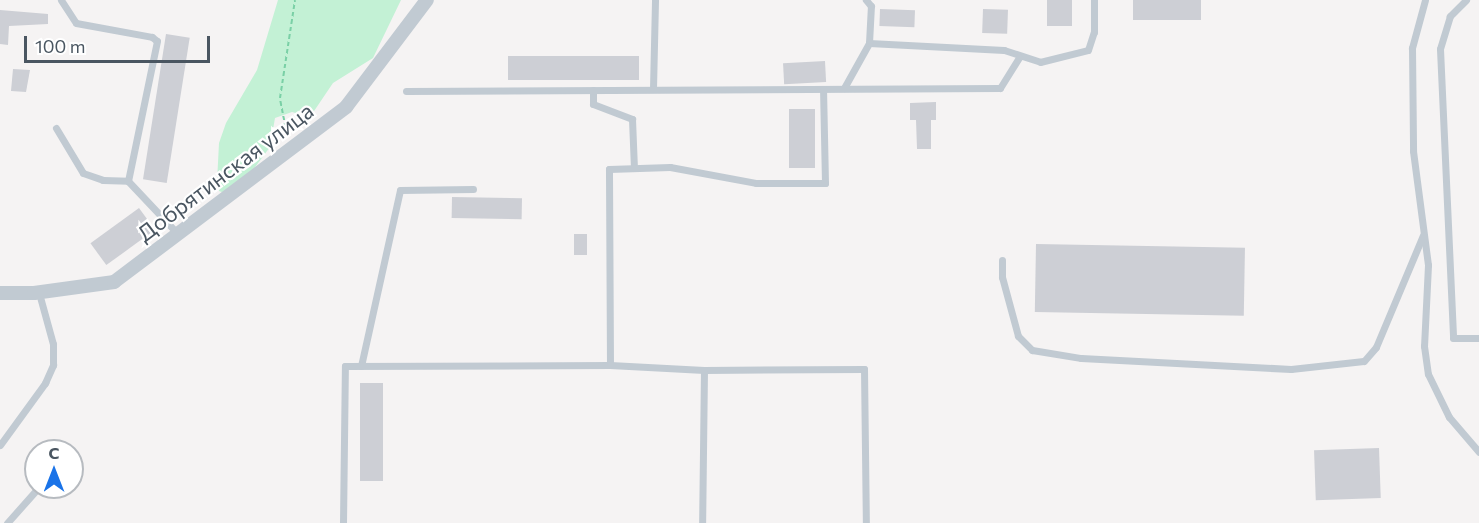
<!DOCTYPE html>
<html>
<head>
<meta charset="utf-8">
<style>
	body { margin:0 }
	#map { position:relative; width:1479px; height:523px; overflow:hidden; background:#f5f3f3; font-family:Commissioner,sans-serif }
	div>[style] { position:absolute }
	.green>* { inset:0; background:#c3f1d5 }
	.building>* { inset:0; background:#cdcfd5; transform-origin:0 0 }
	.path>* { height:2px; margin-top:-1px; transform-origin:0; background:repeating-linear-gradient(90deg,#7ad0a6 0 4.5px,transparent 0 7.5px) }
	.lane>* { height:7px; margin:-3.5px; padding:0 3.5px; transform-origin:3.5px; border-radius:3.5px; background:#c1cad2 }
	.street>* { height:14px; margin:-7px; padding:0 7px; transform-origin:7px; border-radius:7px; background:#c1cad2 }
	span { translate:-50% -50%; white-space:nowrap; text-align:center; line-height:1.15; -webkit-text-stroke:4.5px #fff; paint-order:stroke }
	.street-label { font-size:22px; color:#4a5661 }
	.north { position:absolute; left:24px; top:439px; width:60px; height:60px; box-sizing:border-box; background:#fff; border:2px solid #b7bbc0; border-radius:50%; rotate:0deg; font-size:16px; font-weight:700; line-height:24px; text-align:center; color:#4a5661 }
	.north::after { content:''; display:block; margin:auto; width:21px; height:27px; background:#1a73e8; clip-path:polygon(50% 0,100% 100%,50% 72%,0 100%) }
	.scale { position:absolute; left:24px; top:36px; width:186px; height:27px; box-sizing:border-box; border:3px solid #4a5661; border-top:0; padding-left:8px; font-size:18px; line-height:21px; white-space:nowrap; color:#4a5661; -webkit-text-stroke:4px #fff; paint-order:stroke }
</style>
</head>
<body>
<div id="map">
	<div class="green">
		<div style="clip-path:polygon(278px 0,401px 0,373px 58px,333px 83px,310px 117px,292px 112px,275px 118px,270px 147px,250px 174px,227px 194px,219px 191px,217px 182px,219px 143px,226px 123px,257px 70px)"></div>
	</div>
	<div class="building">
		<div style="left:1047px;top:0;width:25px;height:26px"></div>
		<div style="left:1133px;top:0;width:68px;height:20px"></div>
		<div style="left:880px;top:9px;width:35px;height:17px;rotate:2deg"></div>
		<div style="left:983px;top:9px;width:25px;height:24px;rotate:2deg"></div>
		<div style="clip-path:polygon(0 10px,48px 14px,48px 24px,9px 26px,8px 45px,0 44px)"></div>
		<div style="left:166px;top:34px;width:24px;height:147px;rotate:9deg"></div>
		<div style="left:508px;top:56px;width:131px;height:24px"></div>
		<div style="left:825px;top:61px;width:21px;height:42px;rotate:87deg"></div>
		<div style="clip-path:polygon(13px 69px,30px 70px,26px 92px,11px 91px)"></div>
		<div style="clip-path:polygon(936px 102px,936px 120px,931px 120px,931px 149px,917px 149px,916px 120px,910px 120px,910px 103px)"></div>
		<div style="left:789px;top:109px;width:26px;height:59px"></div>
		<div style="left:452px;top:197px;width:70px;height:21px;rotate:1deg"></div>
		<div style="left:139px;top:208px;width:27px;height:60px;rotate:54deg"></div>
		<div style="left:574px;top:234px;width:13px;height:21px"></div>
		<div style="left:1036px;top:244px;width:209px;height:68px;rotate:1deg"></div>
		<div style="left:360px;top:383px;width:23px;height:98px"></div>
		<div style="left:1379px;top:448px;width:50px;height:65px;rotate:88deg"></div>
	</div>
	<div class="path">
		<div style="left:287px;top:135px;width:38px;rotate:-101deg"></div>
		<div style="left:280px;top:98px;width:99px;rotate:-81.3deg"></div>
	</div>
	<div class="lane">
		<div style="left:61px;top:0;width:27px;rotate:57deg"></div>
		<div style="left:76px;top:23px;width:77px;rotate:10.4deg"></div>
		<div style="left:152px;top:37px;width:6px;rotate:39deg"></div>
		<div style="left:157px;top:41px;width:143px;rotate:101.7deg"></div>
		<div style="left:128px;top:181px;width:73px;rotate:46.7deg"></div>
		<div style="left:1425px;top:0;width:50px;rotate:105.2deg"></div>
		<div style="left:1412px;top:48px;width:103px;rotate:89.4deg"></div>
		<div style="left:1413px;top:151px;width:115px;rotate:82.5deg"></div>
		<div style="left:1428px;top:265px;width:81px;rotate:92.8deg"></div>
		<div style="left:1424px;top:346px;width:28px;rotate:82deg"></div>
		<div style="left:1428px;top:374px;width:48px;rotate:64deg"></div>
		<div style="left:1449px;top:417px;width:46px;rotate:49.4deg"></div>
		<div style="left:1466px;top:0;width:23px;rotate:135deg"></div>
		<div style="left:1450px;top:16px;width:34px;rotate:107deg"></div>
		<div style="left:1440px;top:49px;width:289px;rotate:87.4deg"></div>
		<div style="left:1453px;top:338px;width:26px"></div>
		<div style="left:869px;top:43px;width:135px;rotate:3deg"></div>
		<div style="left:1004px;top:50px;width:38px;rotate:18deg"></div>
		<div style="left:1040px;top:62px;width:49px;rotate:-14deg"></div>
		<div style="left:1088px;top:50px;width:19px;rotate:-72deg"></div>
		<div style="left:1094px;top:32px;width:32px;rotate:-90deg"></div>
		<div style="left:844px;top:88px;width:51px;rotate:-60.9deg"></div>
		<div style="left:869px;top:43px;width:37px;rotate:-87deg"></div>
		<div style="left:871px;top:6px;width:8px;rotate:-130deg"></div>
		<div style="left:653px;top:89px;width:89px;rotate:-88.7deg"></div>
		<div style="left:593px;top:90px;width:14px;rotate:90deg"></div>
		<div style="left:593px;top:104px;width:42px;rotate:21deg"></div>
		<div style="left:632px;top:119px;width:49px;rotate:87.7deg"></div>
		<div style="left:406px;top:91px;width:594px;rotate:-0.29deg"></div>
		<div style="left:1000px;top:88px;width:36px;rotate:-58deg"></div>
		<div style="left:56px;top:128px;width:52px;rotate:59deg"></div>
		<div style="left:83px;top:173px;width:21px;rotate:19deg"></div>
		<div style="left:103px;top:180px;width:25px;rotate:2deg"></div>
		<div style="left:1002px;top:260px;width:17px;rotate:90deg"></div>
		<div style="left:1002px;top:277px;width:61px;rotate:74.8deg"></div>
		<div style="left:1018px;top:336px;width:20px;rotate:45deg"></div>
		<div style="left:1032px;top:350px;width:50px;rotate:9.3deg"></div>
		<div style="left:1081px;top:358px;width:210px;rotate:3deg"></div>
		<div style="left:1291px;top:369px;width:73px;rotate:-6.3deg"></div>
		<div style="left:1364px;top:361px;width:18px;rotate:-49deg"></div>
		<div style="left:1376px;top:347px;width:121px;rotate:-67.2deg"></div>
		<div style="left:610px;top:365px;width:196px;rotate:-90.3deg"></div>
		<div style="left:609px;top:169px;width:61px;rotate:-1.9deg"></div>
		<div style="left:670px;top:167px;width:87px;rotate:10.5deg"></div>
		<div style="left:756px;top:183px;width:69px"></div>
		<div style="left:825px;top:183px;width:94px;rotate:-91.2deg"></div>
		<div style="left:361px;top:366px;width:180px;rotate:-77.5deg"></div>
		<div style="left:400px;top:190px;width:73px;rotate:-0.8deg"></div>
		<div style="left:704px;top:370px;width:160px;rotate:-0.4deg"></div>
		<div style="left:864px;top:369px;width:154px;rotate:89.3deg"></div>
		<div style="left:0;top:445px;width:77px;rotate:-54deg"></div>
		<div style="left:45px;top:383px;width:20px;rotate:-66deg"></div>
		<div style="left:53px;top:365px;width:21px;rotate:-90deg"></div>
		<div style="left:53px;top:344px;width:53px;rotate:-105.4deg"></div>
		<div style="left:7px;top:523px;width:48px;rotate:-48.4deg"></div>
		<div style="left:343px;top:523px;width:157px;rotate:-89.3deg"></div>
		<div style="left:345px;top:366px;width:265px;rotate:-0.2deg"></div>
		<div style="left:610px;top:365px;width:94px;rotate:3deg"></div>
		<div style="left:704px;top:370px;width:153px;rotate:90.7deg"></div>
	</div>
	<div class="street">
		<div style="left:0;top:293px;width:34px"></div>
		<div style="left:34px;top:293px;width:81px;rotate:-7.8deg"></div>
		<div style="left:114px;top:282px;width:291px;rotate:-37deg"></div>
		<div style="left:346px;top:107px;width:134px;rotate:-52.9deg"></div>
	</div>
	<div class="street-label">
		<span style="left:225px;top:172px;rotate:-37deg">Добрятинская улица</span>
	</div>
	<div class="north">С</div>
	<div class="scale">100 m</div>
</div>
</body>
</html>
